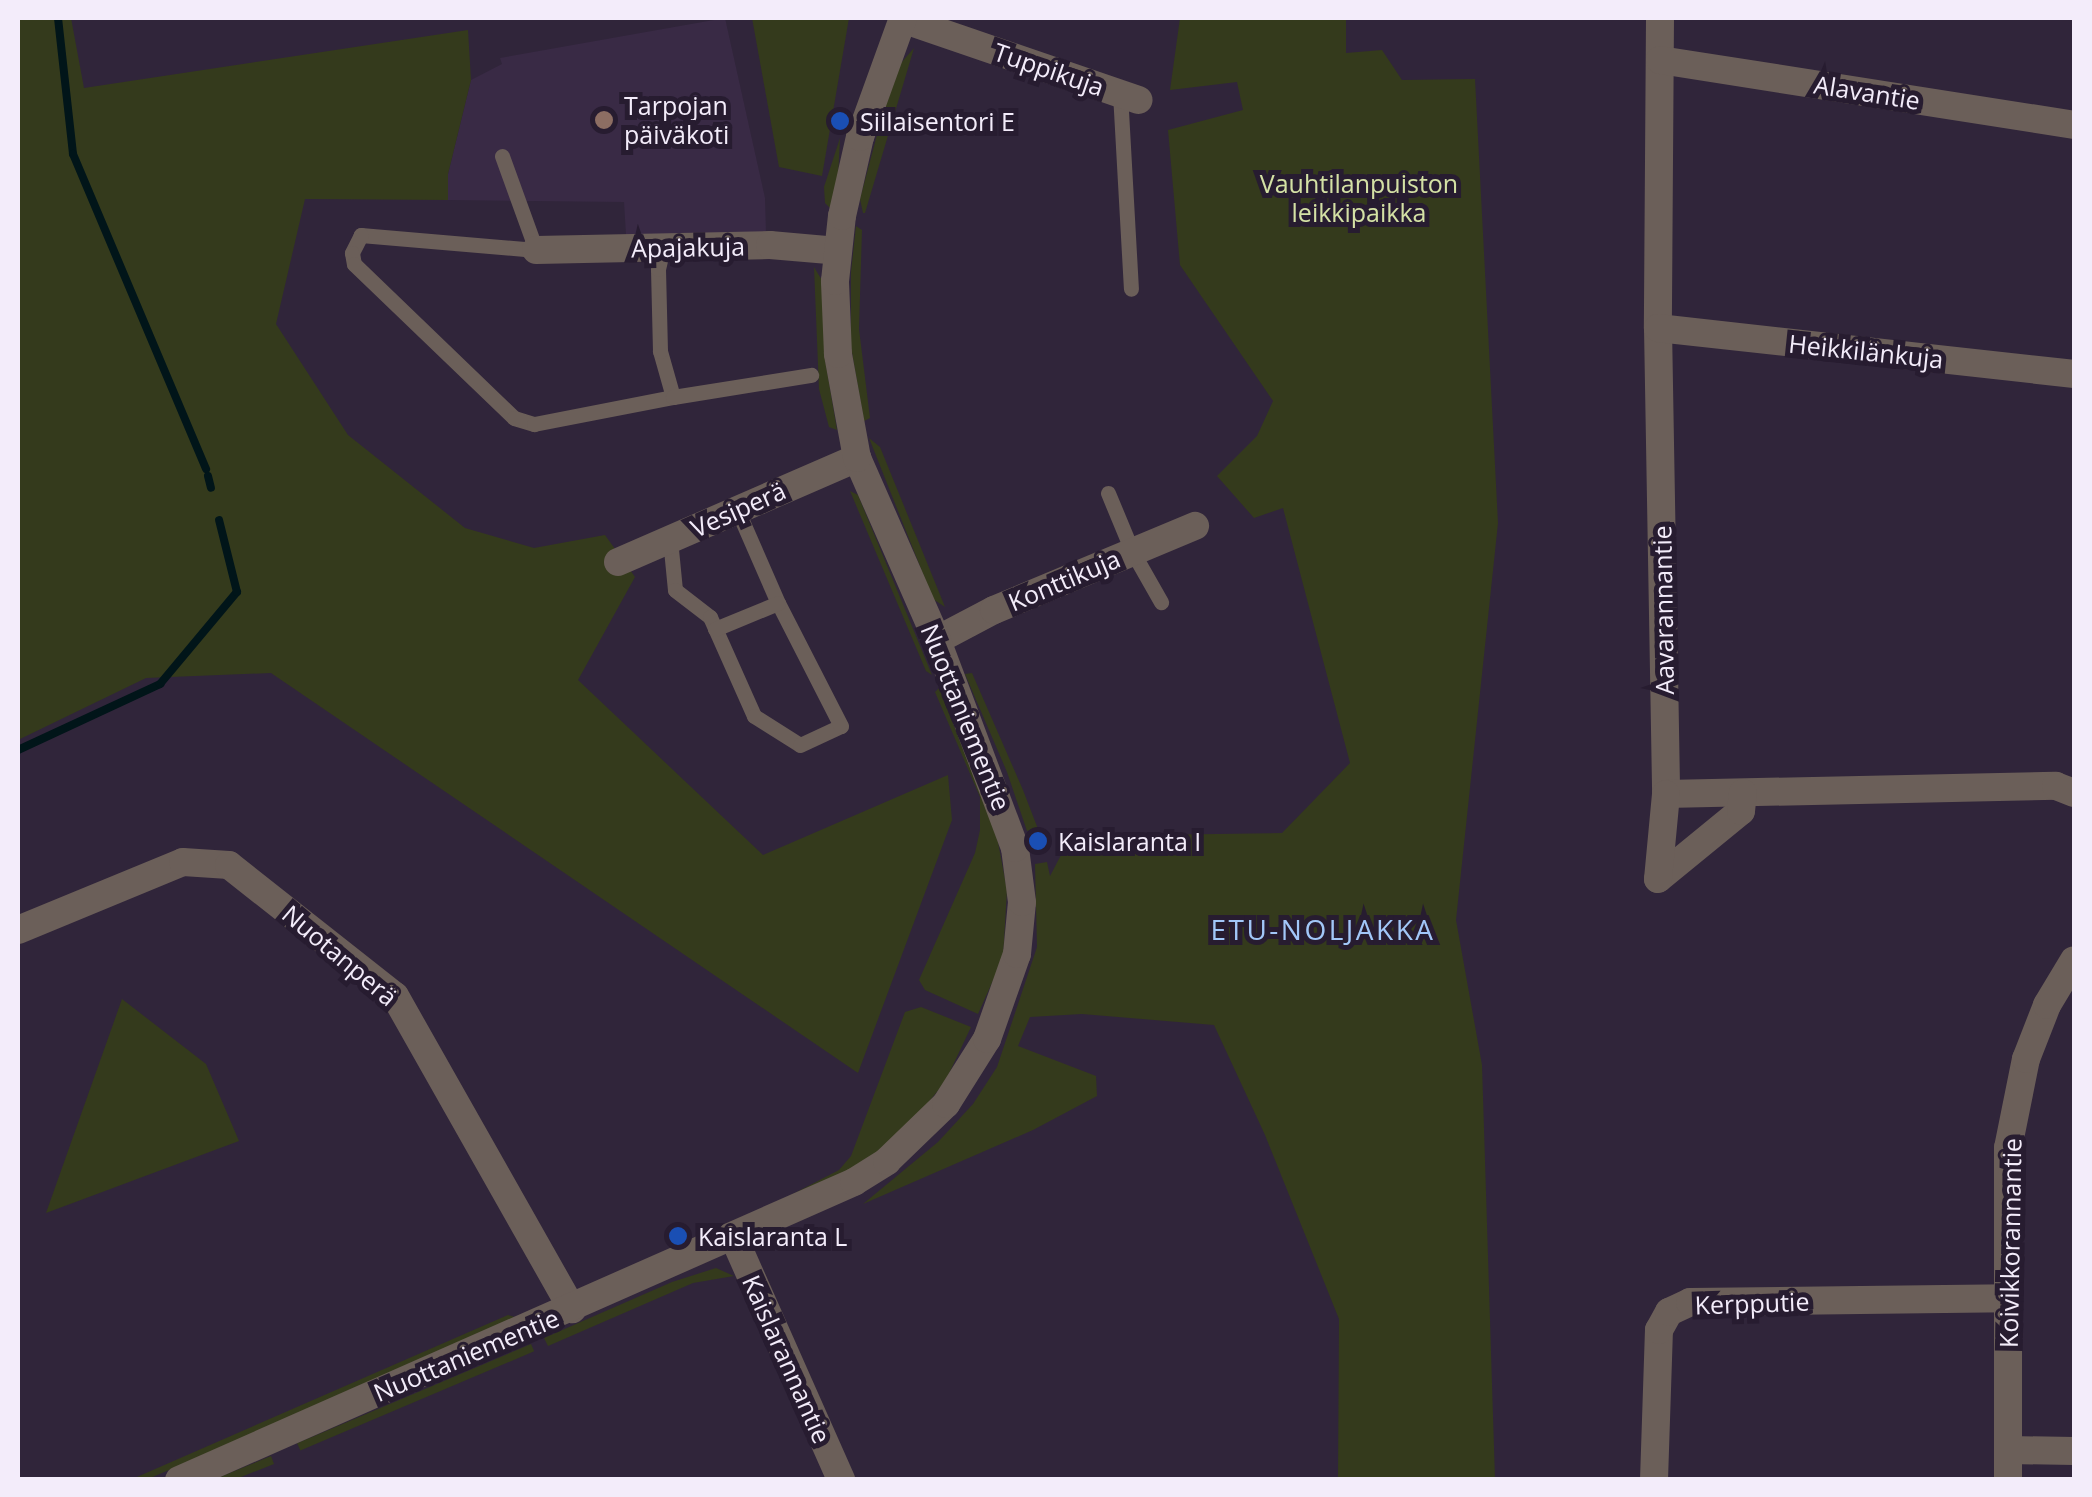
<!DOCTYPE html>
<html>
<head>
<meta charset="utf-8">
<style>
	body { margin:0 }
	#map { position:relative; width:2092px; height:1497px; overflow:hidden; background:#30253a; font-family:"Open Sans",sans-serif }
	div>[style] { position:absolute }
	.built>* { inset:0; background:#392a45 }
	.green>* { inset:0; background:#343a1c; transform-origin:0 0 }
	.stream>* { height:8px; margin:-4px; padding:0 4px; transform-origin:4px; border-radius:4px; background:#011519 }
	.service>* { height:15px; margin:-7.5px; padding:0 7.5px; transform-origin:7.5px; border-radius:7.5px; background:#6b5f59 }
	.minor>* { height:28px; margin:-14px; padding:0 14px; transform-origin:14px; border-radius:14px; background:#6b5f59 }
	.tertiary>* { height:28px; margin:-14px; padding:0 14px; transform-origin:14px; border-radius:14px; background:#6b5f59 }
	.dots>* { width:28px; height:28px; translate:-50% -50%; box-sizing:border-box; border:5px solid #271c30; border-radius:50% }
	span { translate:-50% -50%; white-space:nowrap; text-align:center; line-height:1.15; -webkit-text-stroke:10px #271c30; paint-order:stroke }
	.street-label { font-size:25px; color:#f3ecfa }
	.poi-label { font-size:25px; color:#f3ecfa }
	.left { translate:0 -50%; text-align:left }
	.park-label { font-size:25px; color:#d4e1a5 }
	.neighbourhood-label { font-size:28px; color:#a2c7f8; letter-spacing:2.5px }
	.frame { position:absolute; inset:0; border:20px solid #f3ecfa; pointer-events:none }
</style>
</head>
<body>
<div id="map">
	<div class="built">
		<div style="clip-path:polygon(725px 18px,765px 198px,766px 233px,626px 235px,624px 202px,448px 200px,448px 174px,471px 80px,502px 64px,500px 58px)"></div>
	</div>
	<div class="green">
		<div style="clip-path:polygon(18px 18px,71px 18px,84px 88px,468px 30px,471px 80px,448px 174px,448px 200px,305px 199px,276px 324px,348px 435px,465px 528px,534px 548px,605px 535px,635px 577px,578px 680px,763px 855px,948px 775px,952px 820px,858px 1073px,271px 673px,146px 678px,18px 740px)"></div>
		<div style="clip-path:polygon(752px 18px,849px 18px,822px 176px,779px 167px)"></div>
		<div style="clip-path:polygon(1180px 18px,1346px 18px,1346px 53px,1382px 50px,1402px 80px,1475px 79px,1498px 523px,1456px 920px,1482px 1065px,1495px 1479px,1338px 1479px,1339px 1319px,1265px 1135px,1214px 1025px,1082px 1014px,1030px 1017px,1018px 1046px,1096px 1076px,1097px 1096px,1033px 1130px,863px 1204px,938px 1142px,973px 1104px,997px 1067px,1037px 947px,1035px 864px,1047px 862px,1050px 876px,1071px 836px,1282px 833px,1350px 763px,1283px 508px,1254px 518px,1217px 476px,1257px 436px,1273px 401px,1180px 265px,1168px 130px,1243px 110px,1237px 82px,1170px 90px)"></div>
		<div style="clip-path:polygon(914px 48px,865px 213px,863px 213px,860px 199px,882px 116px,901px 63px)"></div>
		<div style="clip-path:polygon(840px 138px,838px 178px,831px 209px,825px 203px,824px 187px)"></div>
		<div style="clip-path:polygon(856px 226px,862px 230px,859px 329px,870px 418px,864px 421px,851px 347px,851px 272px)"></div>
		<div style="clip-path:polygon(814px 267px,823px 282px,825px 359px,837px 430px,829px 427px,819px 389px)"></div>
		<div style="clip-path:polygon(869px 438px,880px 447px,945px 607px,933px 599px)"></div>
		<div style="clip-path:polygon(850px 491px,858px 495px,932px 675px,926px 671px)"></div>
		<div style="clip-path:polygon(972px 673px,1023px 790px,1038px 829px,1027px 831px,1007px 772px,965px 674px)"></div>
		<div style="clip-path:polygon(942px 685px,991px 805px,1007px 890px,1003px 958px,978px 1014px,925px 990px,919px 980px,975px 853px,980px 830px,980px 797px,935px 692px)"></div>
		<div style="clip-path:polygon(122px 999px,206px 1064px,239px 1141px,46px 1213px)"></div>
		<div style="clip-path:polygon(921px 1007px,971px 1027px,945px 1082px,905px 1131px,853px 1172px,787px 1197px,839px 1170px,851px 1156px,905px 1012px)"></div>
		<div style="clip-path:polygon(716px 1268px,734px 1276px,693px 1283px,548px 1346px,544px 1338px,672px 1282px)"></div>
		<div style="clip-path:polygon(508px 1315px,515px 1317px,514px 1322px,148px 1479px,130px 1480px)"></div>
		<div style="left:531px;top:1344px;width:8px;height:254px;rotate:67deg"></div>
		<div style="clip-path:polygon(271px 1456px,274px 1464px,236px 1479px,215px 1479px)"></div>
	</div>
	<div class="stream">
		<div style="left:58px;top:18px;width:137px;rotate:83.7deg"></div>
		<div style="left:73px;top:154px;width:342px;rotate:67.1deg"></div>
		<div style="left:208px;top:476px;width:12px;rotate:76deg"></div>
		<div style="left:18px;top:750px;width:157px;rotate:-24.9deg"></div>
		<div style="left:160px;top:684px;width:120px;rotate:-50.1deg"></div>
		<div style="left:237px;top:592px;width:74px;rotate:-104deg"></div>
	</div>
	<div class="service">
		<div style="left:1120px;top:93px;width:196px;rotate:86.8deg"></div>
		<div style="left:502px;top:156px;width:100px;rotate:70.1deg"></div>
		<div style="left:536px;top:250px;width:176px;rotate:-175.1deg"></div>
		<div style="left:361px;top:235px;width:20px;rotate:117deg"></div>
		<div style="left:352px;top:253px;width:11px;rotate:80deg"></div>
		<div style="left:354px;top:264px;width:222px;rotate:43.9deg"></div>
		<div style="left:514px;top:418px;width:21px;rotate:17deg"></div>
		<div style="left:534px;top:424px;width:142px;rotate:-11deg"></div>
		<div style="left:673px;top:397px;width:48px;rotate:-105.8deg"></div>
		<div style="left:660px;top:351px;width:82px;rotate:-91.4deg"></div>
		<div style="left:658px;top:269px;width:23px;rotate:-77deg"></div>
		<div style="left:673px;top:397px;width:140px;rotate:-9.1deg"></div>
		<div style="left:1108px;top:493px;width:63px;rotate:67.5deg"></div>
		<div style="left:1132px;top:551px;width:59px;rotate:60.4deg"></div>
		<div style="left:670px;top:539px;width:51px;rotate:84.4deg"></div>
		<div style="left:675px;top:590px;width:44px;rotate:37.6deg"></div>
		<div style="left:710px;top:617px;width:108px;rotate:66deg"></div>
		<div style="left:754px;top:716px;width:54px;rotate:32.2deg"></div>
		<div style="left:800px;top:745px;width:45px;rotate:-24.9deg"></div>
		<div style="left:841px;top:726px;width:138px;rotate:-117.1deg"></div>
		<div style="left:778px;top:603px;width:103px;rotate:-113.6deg"></div>
		<div style="left:715px;top:629px;width:68px;rotate:-22.4deg"></div>
	</div>
	<div class="minor">
		<div style="left:1660px;top:18px;width:310px;rotate:90.4deg"></div>
		<div style="left:1658px;top:328px;width:466px;rotate:89deg"></div>
		<div style="left:1666px;top:794px;width:390px;rotate:-1.2deg"></div>
		<div style="left:2056px;top:786px;width:19px;rotate:21deg"></div>
		<div style="left:902px;top:19px;width:250px;rotate:18.9deg"></div>
		<div style="left:1660px;top:60px;width:419px;rotate:8.9deg"></div>
		<div style="left:536px;top:250px;width:234px;rotate:-1.2deg"></div>
		<div style="left:770px;top:245px;width:68px;rotate:5deg"></div>
		<div style="left:1658px;top:328px;width:419px;rotate:6.3deg"></div>
		<div style="left:618px;top:562px;width:261px;rotate:-23.5deg"></div>
		<div style="left:937px;top:640px;width:64px;rotate:-27.8deg"></div>
		<div style="left:994px;top:610px;width:218px;rotate:-22.7deg"></div>
		<div style="left:1658px;top:879px;width:107px;rotate:-39.3deg"></div>
		<div style="left:1741px;top:811px;width:18px;rotate:-84deg"></div>
		<div style="left:1658px;top:879px;width:85px;rotate:-84.6deg"></div>
		<div style="left:18px;top:930px;width:178px;rotate:-22.4deg"></div>
		<div style="left:183px;top:862px;width:46px;rotate:3.7deg"></div>
		<div style="left:229px;top:865px;width:211px;rotate:38.3deg"></div>
		<div style="left:395px;top:996px;width:360px;rotate:60.5deg"></div>
		<div style="left:734px;top:1238px;width:265px;rotate:66.1deg"></div>
		<div style="left:2010px;top:1450px;width:64px;rotate:0.9deg"></div>
		<div style="left:1654px;top:1480px;width:150px;rotate:-88.1deg"></div>
		<div style="left:1659px;top:1330px;width:21px;rotate:-61deg"></div>
		<div style="left:1669px;top:1312px;width:23px;rotate:-25deg"></div>
		<div style="left:1690px;top:1302px;width:317px;rotate:-0.7deg"></div>
	</div>
	<div class="tertiary">
		<div style="left:179px;top:1480px;width:738px;rotate:-23.82deg"></div>
		<div style="left:854px;top:1182px;width:39px;rotate:-32deg"></div>
		<div style="left:887px;top:1161px;width:82px;rotate:-44deg"></div>
		<div style="left:946px;top:1104px;width:77px;rotate:-57.8deg"></div>
		<div style="left:987px;top:1039px;width:90px;rotate:-70.6deg"></div>
		<div style="left:1017px;top:954px;width:52px;rotate:-84.5deg"></div>
		<div style="left:1022px;top:902px;width:54px;rotate:-97.4deg"></div>
		<div style="left:1015px;top:848px;width:222px;rotate:-110.6deg"></div>
		<div style="left:937px;top:640px;width:199px;rotate:-113.7deg"></div>
		<div style="left:857px;top:458px;width:106px;rotate:-100.4deg"></div>
		<div style="left:838px;top:354px;width:73px;rotate:-92.4deg"></div>
		<div style="left:835px;top:281px;width:65px;rotate:-83.9deg"></div>
		<div style="left:842px;top:216px;width:81px;rotate:-77.2deg"></div>
		<div style="left:860px;top:137px;width:127px;rotate:-70.1deg"></div>
		<div style="left:2008px;top:1480px;width:332px;rotate:-90deg"></div>
		<div style="left:2008px;top:1148px;width:91px;rotate:-78.6deg"></div>
		<div style="left:2026px;top:1059px;width:58px;rotate:-68.7deg"></div>
		<div style="left:2047px;top:1005px;width:52px;rotate:-59deg"></div>
	</div>
	<div class="dots">
		<div style="left:604px;top:120px;background:#8d6e63"></div>
		<div style="left:840px;top:121px;background:#1a4fb4"></div>
		<div style="left:1038px;top:841px;background:#1a4fb4"></div>
		<div style="left:678px;top:1236px;background:#1a4fb4"></div>
	</div>
	<div class="street-label">
		<span style="left:1049px;top:69px;rotate:19deg">Tuppikuja</span>
		<span style="left:1867px;top:92px;rotate:9deg">Alavantie</span>
		<span style="left:688px;top:247px;rotate:-1deg">Apajakuja</span>
		<span style="left:1866px;top:351px;rotate:6deg">Heikkilänkuja</span>
		<span style="left:738px;top:509px;rotate:-24deg">Vesiperä</span>
		<span style="left:1064px;top:580px;rotate:-23deg">Konttikuja</span>
		<span style="left:1663px;top:610px;rotate:-91deg">Aavarannantie</span>
		<span style="left:966px;top:717px;rotate:68deg">Nuottaniementie</span>
		<span style="left:340px;top:955px;rotate:40deg">Nuotanperä</span>
		<span style="left:2010px;top:1243px;rotate:-89deg">Koivikkorannantie</span>
		<span style="left:1752px;top:1303px;rotate:-2deg">Kerpputie</span>
		<span style="left:466px;top:1355px;rotate:-23deg">Nuottaniementie</span>
		<span style="left:787px;top:1359px;rotate:66deg">Kaislarannantie</span>
	</div>
	<div class="poi-label">
		<span class="left" style="left:624px;top:120px">Tarpojan<br>päiväkoti</span>
		<span class="left" style="left:860px;top:121px">Siilaisentori E</span>
		<span class="left" style="left:1058px;top:841px">Kaislaranta I</span>
		<span class="left" style="left:698px;top:1236px">Kaislaranta L</span>
	</div>
	<div class="park-label">
		<span style="left:1359px;top:198px">Vauhtilanpuiston<br>leikkipaikka</span>
	</div>
	<div class="neighbourhood-label">
		<span style="left:1323px;top:929px">ETU-NOLJAKKA</span>
	</div>
	<div class="frame"></div>
</div>
</body>
</html>
